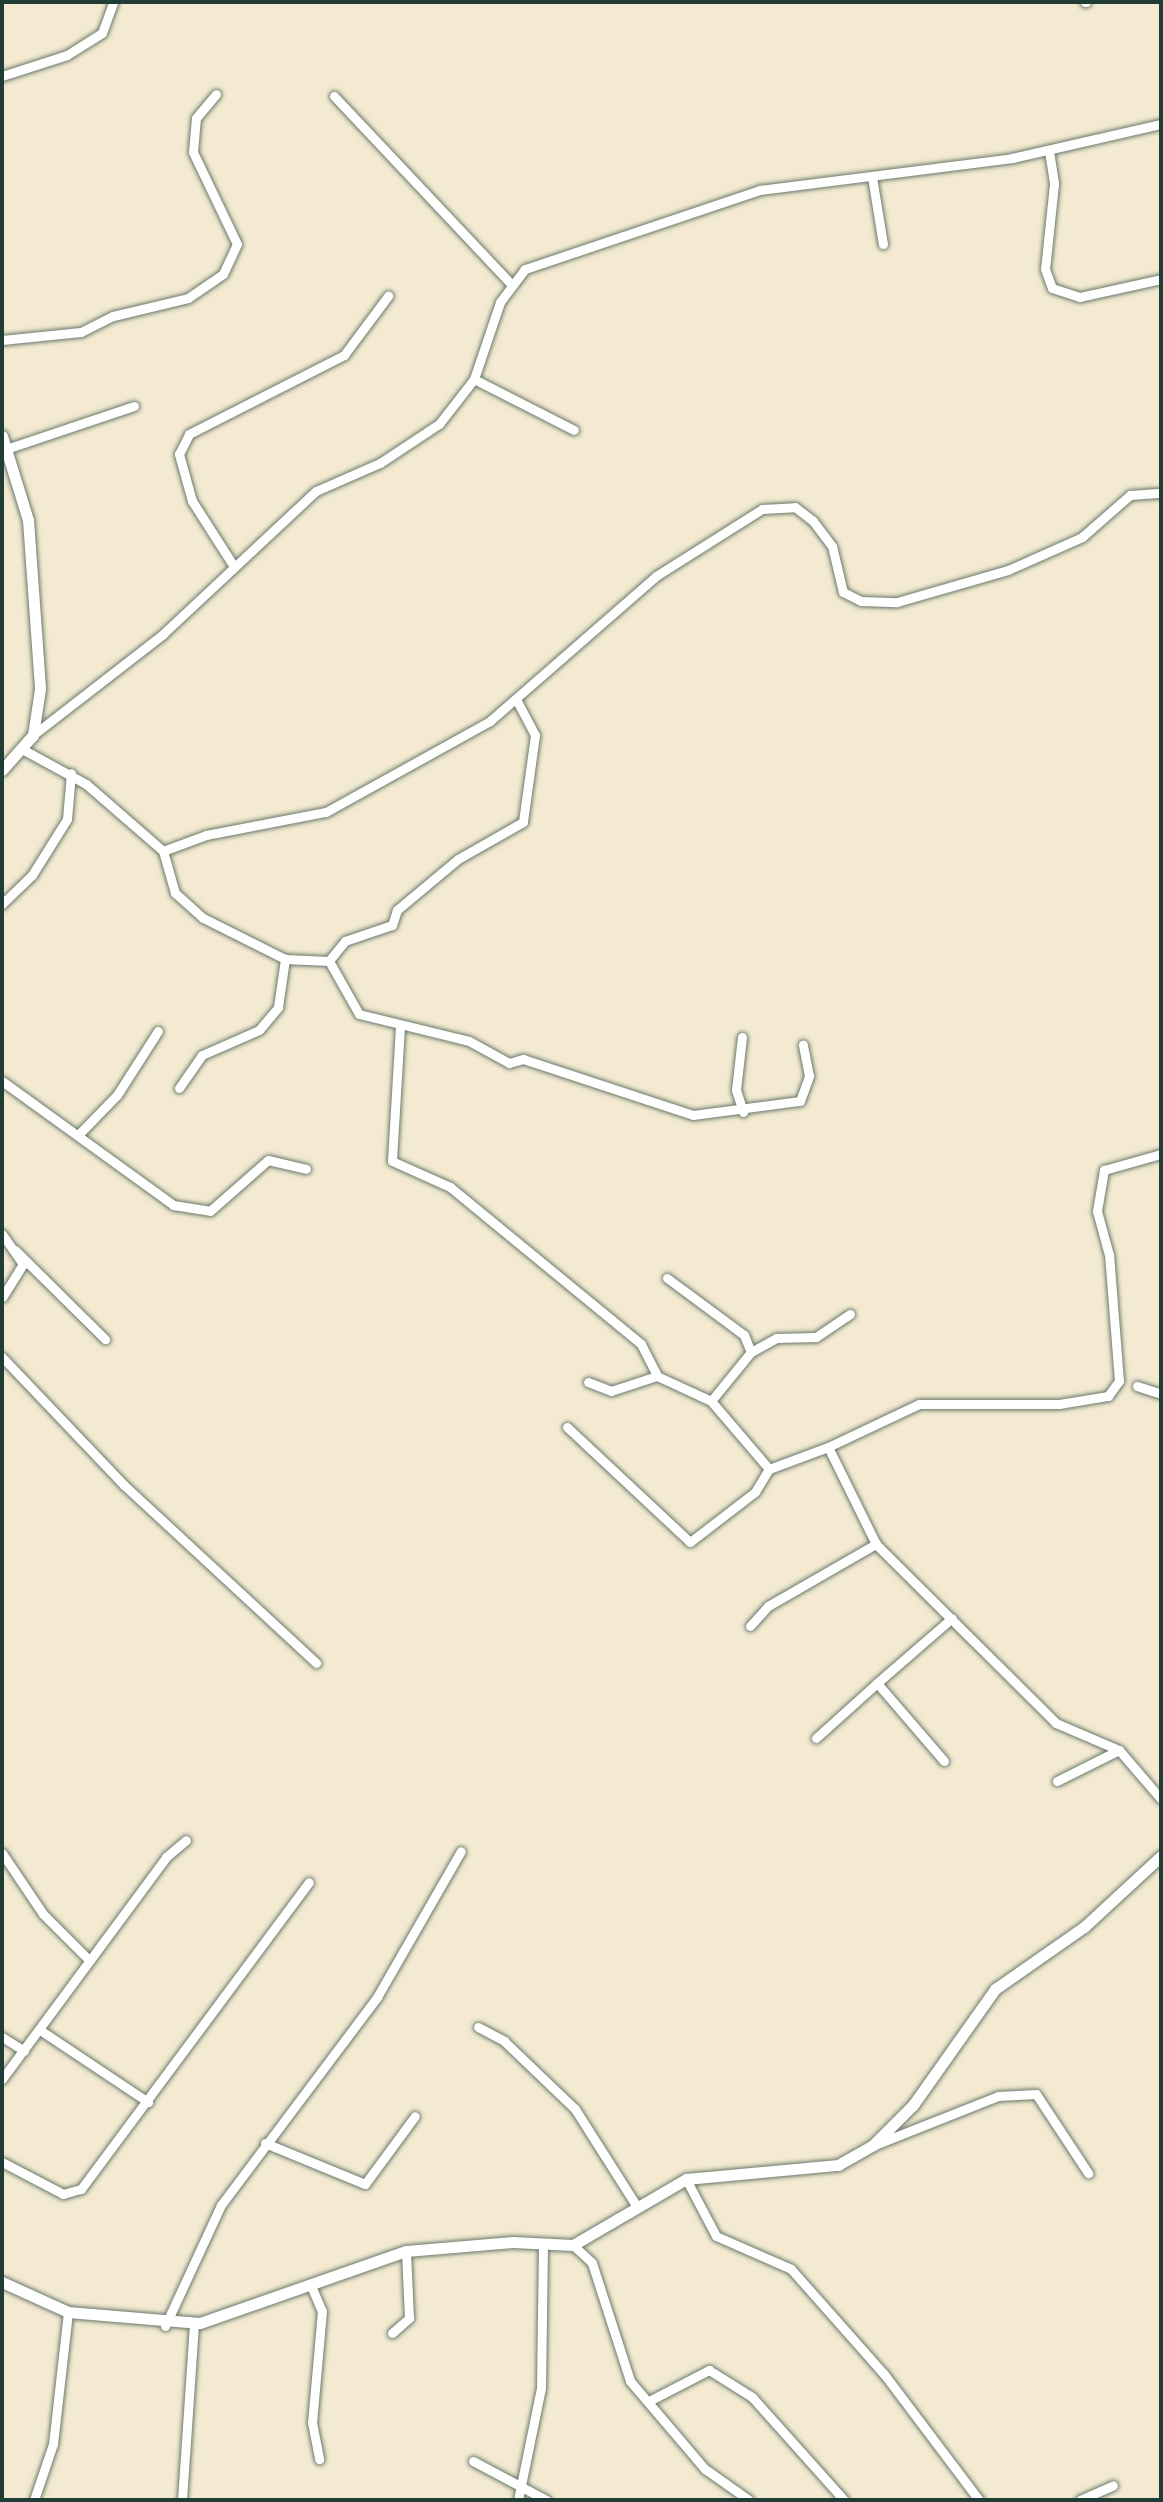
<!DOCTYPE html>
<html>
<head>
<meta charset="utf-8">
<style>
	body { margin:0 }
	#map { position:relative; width:1163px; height:2502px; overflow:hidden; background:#f3ead1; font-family:"IM FELL Double Pica",serif }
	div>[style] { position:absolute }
	.roads { filter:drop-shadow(0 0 2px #697a6b) drop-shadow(0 0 2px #697a6b) }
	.minor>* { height:9px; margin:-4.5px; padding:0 4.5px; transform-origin:4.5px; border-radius:4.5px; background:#fff }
	.tertiary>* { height:11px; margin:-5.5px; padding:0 5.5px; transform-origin:5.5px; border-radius:5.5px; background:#fff }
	span { translate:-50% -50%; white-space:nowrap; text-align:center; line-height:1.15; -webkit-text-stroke:6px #fcf5e5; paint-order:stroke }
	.frame { position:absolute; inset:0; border:4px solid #1f3d34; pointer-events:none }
</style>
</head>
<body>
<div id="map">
	<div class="roads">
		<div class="minor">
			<div style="left:1085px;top:2px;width:1px"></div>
			<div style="left:2px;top:76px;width:68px;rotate:-17.9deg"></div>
			<div style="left:67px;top:55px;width:41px;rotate:-32.2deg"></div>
			<div style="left:102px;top:33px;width:33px;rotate:-70deg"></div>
			<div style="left:334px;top:96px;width:257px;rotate:46.7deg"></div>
			<div style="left:1049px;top:151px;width:33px;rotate:81deg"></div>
			<div style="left:1054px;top:184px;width:85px;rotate:96deg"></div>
			<div style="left:1045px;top:269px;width:20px;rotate:70deg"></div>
			<div style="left:1052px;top:288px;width:29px;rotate:18deg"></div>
			<div style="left:1080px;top:297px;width:83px;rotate:-12.5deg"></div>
			<div style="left:872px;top:177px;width:68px;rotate:80.7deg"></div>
			<div style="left:2px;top:340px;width:79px;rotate:-5.8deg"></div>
			<div style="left:81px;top:332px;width:36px;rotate:-27deg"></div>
			<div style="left:113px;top:316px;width:77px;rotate:-13.5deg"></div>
			<div style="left:188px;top:298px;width:42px;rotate:-34.4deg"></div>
			<div style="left:223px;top:274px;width:33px;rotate:-65deg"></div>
			<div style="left:237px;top:244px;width:102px;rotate:-115.6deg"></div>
			<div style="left:193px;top:152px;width:34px;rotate:-85deg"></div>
			<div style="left:196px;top:118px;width:31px;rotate:-50deg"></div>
			<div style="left:474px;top:379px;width:112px;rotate:27deg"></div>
			<div style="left:6px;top:449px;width:135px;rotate:-18.6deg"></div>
			<div style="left:233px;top:565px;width:76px;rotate:-122.6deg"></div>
			<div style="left:192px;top:501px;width:49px;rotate:-105.5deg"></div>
			<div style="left:179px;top:454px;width:22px;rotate:-63deg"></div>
			<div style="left:189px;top:434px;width:174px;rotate:-27deg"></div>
			<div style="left:344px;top:355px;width:74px;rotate:-53.3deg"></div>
			<div style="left:516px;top:699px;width:41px;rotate:62.2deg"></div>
			<div style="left:535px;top:735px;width:88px;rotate:97.9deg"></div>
			<div style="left:523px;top:822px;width:75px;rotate:150.4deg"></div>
			<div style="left:458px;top:859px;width:80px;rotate:140.1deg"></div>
			<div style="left:397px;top:910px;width:16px;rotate:108deg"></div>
			<div style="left:392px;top:925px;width:50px;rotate:161.2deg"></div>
			<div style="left:345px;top:941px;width:26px;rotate:129deg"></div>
			<div style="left:329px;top:961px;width:61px;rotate:60.5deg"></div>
			<div style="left:359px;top:1014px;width:113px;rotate:13.8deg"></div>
			<div style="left:469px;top:1041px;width:46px;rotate:28.8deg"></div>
			<div style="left:509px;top:1063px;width:15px;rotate:-16deg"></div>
			<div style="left:523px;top:1059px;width:179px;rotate:18.2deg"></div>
			<div style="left:693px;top:1115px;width:108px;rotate:-7.5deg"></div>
			<div style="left:800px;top:1101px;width:27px;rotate:-70deg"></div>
			<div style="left:809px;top:1076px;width:32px;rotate:-101deg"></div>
			<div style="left:33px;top:735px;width:165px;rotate:-37.8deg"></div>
			<div style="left:163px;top:634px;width:209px;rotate:-43.1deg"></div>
			<div style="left:316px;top:491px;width:70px;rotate:-23.6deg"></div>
			<div style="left:380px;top:463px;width:71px;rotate:-33.5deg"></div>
			<div style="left:439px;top:424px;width:57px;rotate:-52.1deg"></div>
			<div style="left:474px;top:379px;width:81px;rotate:-71.3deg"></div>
			<div style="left:500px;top:302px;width:41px;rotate:-52.9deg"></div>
			<div style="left:525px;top:269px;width:248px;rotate:-18.6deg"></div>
			<div style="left:760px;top:190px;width:254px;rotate:-7.2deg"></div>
			<div style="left:1012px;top:158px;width:153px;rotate:-12.9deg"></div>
			<div style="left:22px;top:749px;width:73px;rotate:28.7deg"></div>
			<div style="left:86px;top:784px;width:102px;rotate:41deg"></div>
			<div style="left:2px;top:904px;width:42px;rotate:-44deg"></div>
			<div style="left:32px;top:875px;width:66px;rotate:-58deg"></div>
			<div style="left:67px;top:819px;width:46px;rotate:-85deg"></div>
			<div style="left:329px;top:961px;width:44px;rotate:-177.4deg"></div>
			<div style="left:285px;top:959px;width:92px;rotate:-153.4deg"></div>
			<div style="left:203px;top:918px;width:38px;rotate:-138deg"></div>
			<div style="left:175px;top:893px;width:44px;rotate:-105.9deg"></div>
			<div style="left:163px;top:851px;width:46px;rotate:-20.4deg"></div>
			<div style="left:206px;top:835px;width:122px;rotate:-10.9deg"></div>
			<div style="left:326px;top:812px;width:188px;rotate:-29deg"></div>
			<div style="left:490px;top:721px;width:220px;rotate:-41.1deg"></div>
			<div style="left:656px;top:576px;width:125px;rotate:-32.3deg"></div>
			<div style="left:762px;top:509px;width:33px;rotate:-3deg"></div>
			<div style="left:795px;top:507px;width:23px;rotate:38deg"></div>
			<div style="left:813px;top:521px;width:31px;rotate:53deg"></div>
			<div style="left:832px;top:546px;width:47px;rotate:76.6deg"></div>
			<div style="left:843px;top:592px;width:20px;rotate:27deg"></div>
			<div style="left:861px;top:601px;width:36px;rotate:2deg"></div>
			<div style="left:897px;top:602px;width:116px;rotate:-16.1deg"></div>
			<div style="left:1008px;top:570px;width:81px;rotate:-24deg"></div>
			<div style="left:1082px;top:537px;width:64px;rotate:-41.2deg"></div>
			<div style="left:1130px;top:495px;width:31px;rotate:-4deg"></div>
			<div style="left:400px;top:1026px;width:135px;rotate:93.4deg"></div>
			<div style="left:392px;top:1161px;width:64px;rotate:24.1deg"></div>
			<div style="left:450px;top:1187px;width:247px;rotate:39.4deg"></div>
			<div style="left:641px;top:1344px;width:36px;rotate:63deg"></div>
			<div style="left:657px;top:1376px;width:60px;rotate:24.8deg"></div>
			<div style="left:711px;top:1401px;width:63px;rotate:-50.8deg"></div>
			<div style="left:751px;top:1352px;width:29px;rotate:-29deg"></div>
			<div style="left:776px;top:1338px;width:40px;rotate:-1.4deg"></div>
			<div style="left:816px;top:1337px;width:41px;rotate:-34.1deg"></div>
			<div style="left:742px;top:1037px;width:53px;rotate:96.5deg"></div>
			<div style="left:736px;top:1090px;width:23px;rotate:72deg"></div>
			<div style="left:2px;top:1081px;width:211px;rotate:35.9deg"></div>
			<div style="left:173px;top:1205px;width:37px;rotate:9deg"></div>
			<div style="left:210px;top:1211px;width:77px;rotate:-41.3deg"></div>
			<div style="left:268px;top:1160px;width:39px;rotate:13deg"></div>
			<div style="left:179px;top:1088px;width:40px;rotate:-55.1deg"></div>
			<div style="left:202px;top:1055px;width:62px;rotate:-23.7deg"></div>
			<div style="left:259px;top:1030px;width:30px;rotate:-50deg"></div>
			<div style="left:278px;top:1007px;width:49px;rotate:-81.7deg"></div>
			<div style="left:78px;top:1135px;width:56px;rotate:-45.7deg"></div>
			<div style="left:117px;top:1095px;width:76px;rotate:-57.4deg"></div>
			<div style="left:2px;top:1234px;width:37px;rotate:55deg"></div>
			<div style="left:23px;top:1264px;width:39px;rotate:122deg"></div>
			<div style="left:15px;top:1250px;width:127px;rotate:44.7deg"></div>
			<div style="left:667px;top:1278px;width:96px;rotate:36.5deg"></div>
			<div style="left:744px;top:1335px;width:18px;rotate:68deg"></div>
			<div style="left:2px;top:1357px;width:177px;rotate:46.4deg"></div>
			<div style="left:124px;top:1485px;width:262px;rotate:42.8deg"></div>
			<div style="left:588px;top:1382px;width:25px;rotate:21deg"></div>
			<div style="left:611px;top:1391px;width:48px;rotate:-18.1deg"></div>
			<div style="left:1137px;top:1386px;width:25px;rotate:18deg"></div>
			<div style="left:711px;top:1401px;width:89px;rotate:49.5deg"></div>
			<div style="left:769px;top:1469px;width:63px;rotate:-20.4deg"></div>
			<div style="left:567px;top:1427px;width:168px;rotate:43.1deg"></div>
			<div style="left:690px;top:1542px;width:82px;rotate:-37.6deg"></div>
			<div style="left:755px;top:1492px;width:27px;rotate:-59deg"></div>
			<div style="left:750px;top:1626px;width:27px;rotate:-48deg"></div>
			<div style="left:768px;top:1606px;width:125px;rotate:-29.9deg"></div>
			<div style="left:816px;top:1738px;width:82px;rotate:-42deg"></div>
			<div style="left:1119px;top:1750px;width:69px;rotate:-156.8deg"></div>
			<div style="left:1056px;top:1723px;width:254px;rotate:-135.2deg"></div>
			<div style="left:876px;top:1544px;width:108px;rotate:-116.3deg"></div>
			<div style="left:828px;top:1447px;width:101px;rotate:-25.3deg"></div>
			<div style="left:919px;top:1404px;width:140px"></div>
			<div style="left:1059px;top:1404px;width:50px;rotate:-9.3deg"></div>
			<div style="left:1108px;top:1396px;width:19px;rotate:-54deg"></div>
			<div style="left:1119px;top:1381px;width:126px;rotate:-94.5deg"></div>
			<div style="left:1109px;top:1255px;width:46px;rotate:-105.3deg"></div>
			<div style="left:1097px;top:1211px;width:42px;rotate:-80.3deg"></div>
			<div style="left:1104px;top:1170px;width:59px;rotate:-15.7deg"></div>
			<div style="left:944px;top:1761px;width:103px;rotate:-130.7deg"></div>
			<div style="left:877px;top:1683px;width:99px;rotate:-40.9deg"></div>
			<div style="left:1057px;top:1781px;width:69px;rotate:-26.6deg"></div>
			<div style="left:1119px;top:1750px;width:65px;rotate:49.4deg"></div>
			<div style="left:2px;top:1853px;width:73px;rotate:56.1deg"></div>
			<div style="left:43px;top:1914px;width:66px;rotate:45deg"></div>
			<div style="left:478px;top:2027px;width:30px;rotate:28deg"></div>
			<div style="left:504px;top:2041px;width:98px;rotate:43.8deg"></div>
			<div style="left:575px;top:2109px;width:114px;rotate:57.6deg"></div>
			<div style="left:40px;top:2030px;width:130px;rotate:33.7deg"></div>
			<div style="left:2px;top:2037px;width:26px;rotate:32deg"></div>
			<div style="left:2px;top:2079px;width:276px;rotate:-53.5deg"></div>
			<div style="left:166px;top:1857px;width:26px;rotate:-40deg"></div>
			<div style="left:265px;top:2143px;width:108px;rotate:22.3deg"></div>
			<div style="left:365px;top:2184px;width:84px;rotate:-53.7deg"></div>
			<div style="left:877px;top:2144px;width:130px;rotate:-21.6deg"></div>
			<div style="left:998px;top:2096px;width:38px;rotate:-3deg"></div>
			<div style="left:1036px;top:2094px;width:95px;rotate:56.6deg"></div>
			<div style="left:2px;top:2162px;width:69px;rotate:27.7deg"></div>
			<div style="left:63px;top:2194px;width:19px;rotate:-16deg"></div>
			<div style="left:81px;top:2189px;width:382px;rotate:-53.4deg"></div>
			<div style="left:686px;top:2179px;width:64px;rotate:62.2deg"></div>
			<div style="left:716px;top:2236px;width:82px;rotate:23.7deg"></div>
			<div style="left:791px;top:2269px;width:140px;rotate:48.5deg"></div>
			<div style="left:884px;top:2374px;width:158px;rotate:53deg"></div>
			<div style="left:573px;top:2245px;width:26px;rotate:43deg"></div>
			<div style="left:592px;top:2263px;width:124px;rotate:72.1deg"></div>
			<div style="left:630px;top:2381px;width:116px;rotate:49.6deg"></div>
			<div style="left:705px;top:2469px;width:54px;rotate:35.2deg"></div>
			<div style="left:312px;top:2288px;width:25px;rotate:67deg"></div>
			<div style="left:322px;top:2311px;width:111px;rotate:95.1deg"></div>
			<div style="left:312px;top:2422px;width:38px;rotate:79deg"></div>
			<div style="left:165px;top:2326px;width:133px;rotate:-65.2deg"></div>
			<div style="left:221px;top:2205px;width:260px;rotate:-53.1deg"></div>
			<div style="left:377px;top:1997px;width:168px;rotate:-60.1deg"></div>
			<div style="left:392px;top:2333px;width:23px;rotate:-41deg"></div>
			<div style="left:409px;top:2318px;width:67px;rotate:-92.6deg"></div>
			<div style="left:649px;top:2401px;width:68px;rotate:-27.3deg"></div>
			<div style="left:709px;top:2370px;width:51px;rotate:32.1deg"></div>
			<div style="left:752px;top:2397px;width:138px;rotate:48.2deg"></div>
			<div style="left:473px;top:2461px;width:83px;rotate:28.1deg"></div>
			<div style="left:34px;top:2500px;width:59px;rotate:-71.3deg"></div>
			<div style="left:53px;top:2444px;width:133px;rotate:-83.5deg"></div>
			<div style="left:182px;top:2500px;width:176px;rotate:-86.1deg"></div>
			<div style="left:518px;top:2500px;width:114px;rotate:-78.4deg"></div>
			<div style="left:541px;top:2388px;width:144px;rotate:-89.2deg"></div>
			<div style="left:1080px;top:2500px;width:36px;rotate:-24deg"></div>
		</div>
		<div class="tertiary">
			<div style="left:2px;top:436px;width:88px;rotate:72.8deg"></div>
			<div style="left:28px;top:520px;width:169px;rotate:85.9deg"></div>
			<div style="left:40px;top:689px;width:47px;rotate:98.7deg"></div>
			<div style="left:33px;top:735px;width:47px;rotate:131.5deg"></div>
			<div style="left:2px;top:2282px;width:72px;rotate:24.4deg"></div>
			<div style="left:68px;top:2312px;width:132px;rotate:4.8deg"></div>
			<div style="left:200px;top:2323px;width:218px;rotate:-19.3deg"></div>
			<div style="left:406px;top:2251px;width:107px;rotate:-4.8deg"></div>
			<div style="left:513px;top:2242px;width:60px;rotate:2.9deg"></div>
			<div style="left:573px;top:2245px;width:131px;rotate:-30.3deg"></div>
			<div style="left:686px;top:2179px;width:153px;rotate:-5.3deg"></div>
			<div style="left:838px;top:2165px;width:40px;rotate:-29.7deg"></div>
			<div style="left:873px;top:2145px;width:57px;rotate:-45deg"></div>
			<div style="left:913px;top:2105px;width:142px;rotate:-54.7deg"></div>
			<div style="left:995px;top:1989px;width:108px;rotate:-34.9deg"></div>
			<div style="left:1084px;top:1927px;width:105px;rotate:-42.7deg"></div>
		</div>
	</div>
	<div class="frame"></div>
</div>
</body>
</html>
